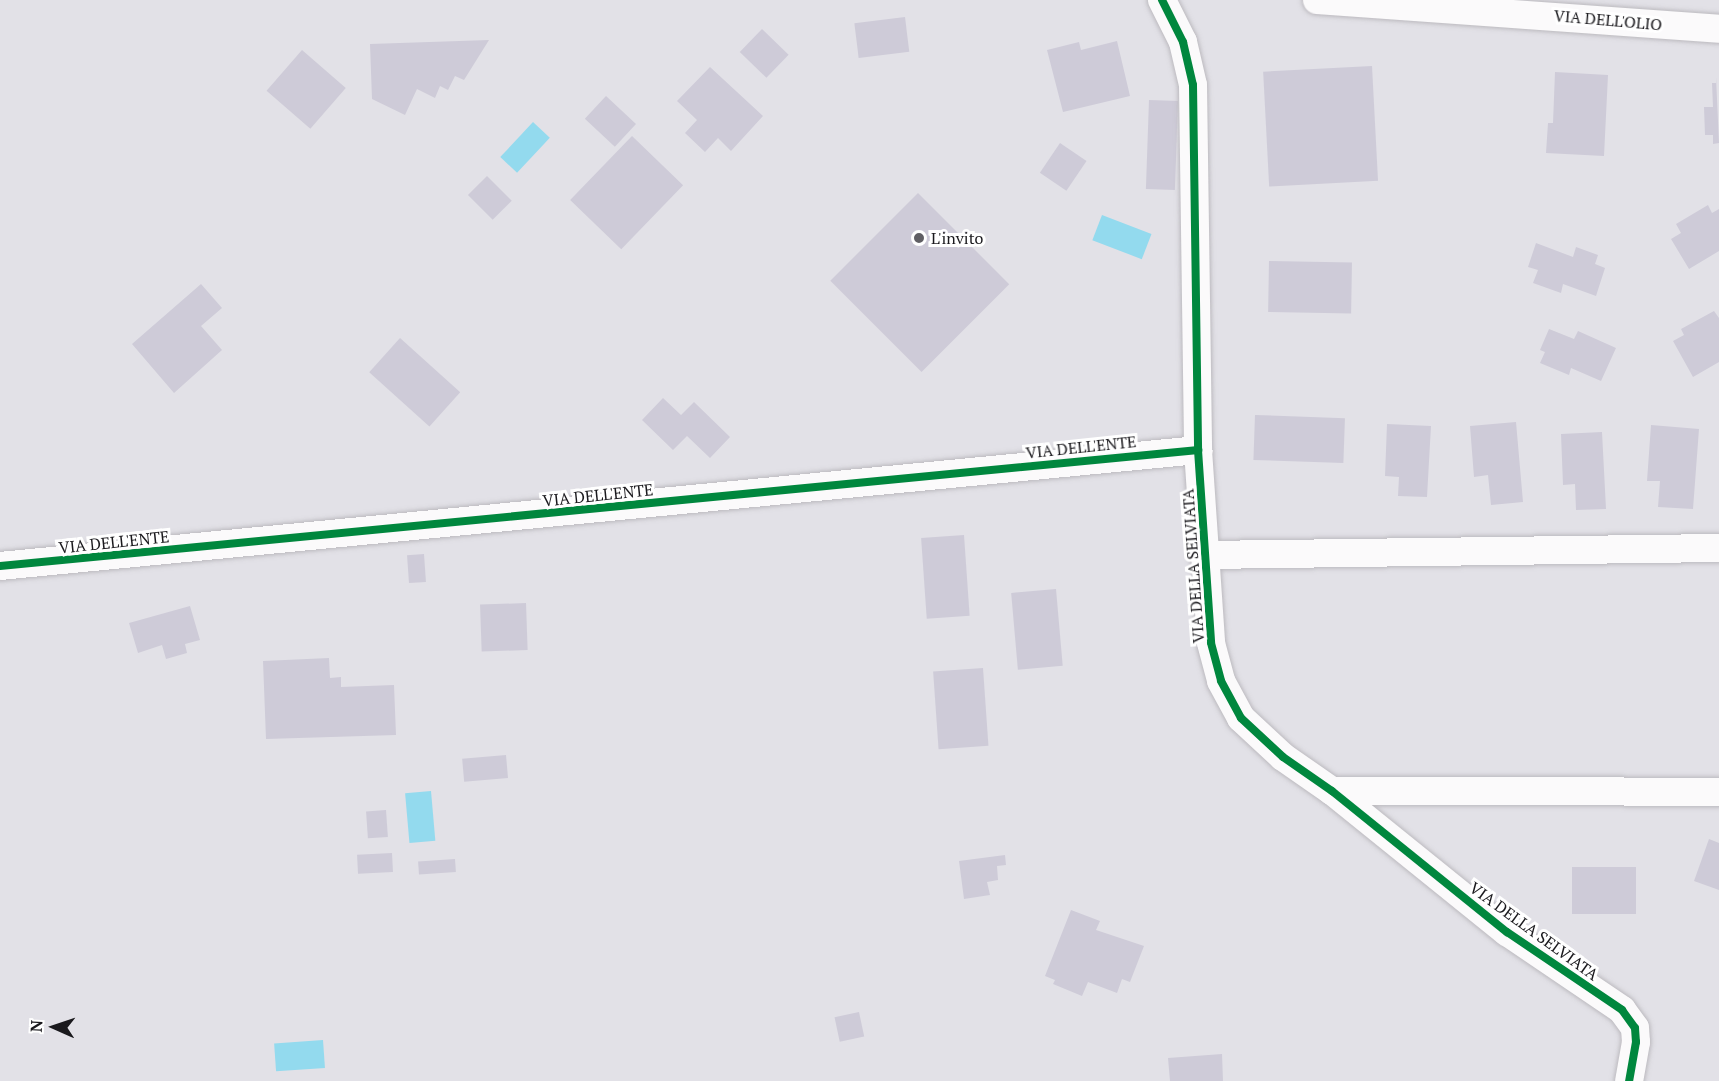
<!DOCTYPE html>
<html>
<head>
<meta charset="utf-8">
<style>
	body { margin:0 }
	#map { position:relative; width:1719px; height:1081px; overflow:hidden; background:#e2e1e7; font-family:"PT Serif",serif }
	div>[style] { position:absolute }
	.water>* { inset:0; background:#93daee; transform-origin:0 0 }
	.building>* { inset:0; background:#cecbd8; transform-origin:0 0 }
	.roads { filter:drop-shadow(0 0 2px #bcbabf) drop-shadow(0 0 2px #bcbabf) }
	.minor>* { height:28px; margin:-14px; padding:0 14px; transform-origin:14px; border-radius:14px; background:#fbfafb }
	.cycleway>* { height:8px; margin:-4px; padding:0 4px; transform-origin:4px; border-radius:4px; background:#00873e }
	.dots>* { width:16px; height:16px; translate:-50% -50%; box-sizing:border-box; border:3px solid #fff; border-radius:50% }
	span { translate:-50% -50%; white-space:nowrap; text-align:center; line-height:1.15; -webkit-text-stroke:6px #fff; paint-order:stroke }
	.street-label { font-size:16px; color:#1a191d }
	.poi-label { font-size:16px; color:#1a191d }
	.left { translate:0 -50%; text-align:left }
	.north { position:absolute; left:24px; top:997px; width:60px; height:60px; -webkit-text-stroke:4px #fff; paint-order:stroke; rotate:273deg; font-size:16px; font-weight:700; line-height:24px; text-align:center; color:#1a191d }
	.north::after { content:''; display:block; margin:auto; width:21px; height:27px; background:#1a191d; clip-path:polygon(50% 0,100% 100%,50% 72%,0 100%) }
</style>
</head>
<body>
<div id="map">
	<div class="water">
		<div style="left:533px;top:122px;width:23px;height:48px;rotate:43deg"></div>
		<div style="left:1102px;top:215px;width:53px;height:27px;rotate:21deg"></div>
		<div style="left:431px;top:791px;width:50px;height:26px;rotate:85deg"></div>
		<div style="left:323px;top:1040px;width:28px;height:49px;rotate:86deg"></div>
	</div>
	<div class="building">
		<div style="left:905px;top:17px;width:35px;height:51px;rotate:83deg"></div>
		<div style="left:762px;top:29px;width:37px;height:32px;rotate:44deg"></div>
		<div style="clip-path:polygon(489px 40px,464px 80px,455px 76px,448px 90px,440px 86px,435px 98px,417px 89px,405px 115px,372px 99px,370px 44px)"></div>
		<div style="clip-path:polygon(1117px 41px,1130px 96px,1063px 112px,1047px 50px,1079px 42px,1081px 50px)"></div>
		<div style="left:302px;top:50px;width:58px;height:54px;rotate:41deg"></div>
		<div style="left:1372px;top:66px;width:115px;height:109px;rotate:87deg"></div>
		<div style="clip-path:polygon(710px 67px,763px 116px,731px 151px,718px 138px,705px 152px,685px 133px,697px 120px,677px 101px)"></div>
		<div style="clip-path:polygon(1555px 72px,1608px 75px,1604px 156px,1546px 153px,1548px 123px,1553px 123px)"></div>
		<div style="clip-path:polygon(1716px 77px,1719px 143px,1713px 144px,1713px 135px,1705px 135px,1704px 107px,1713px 107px,1712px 83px,1716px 83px)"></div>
		<div style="left:606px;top:96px;width:41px;height:31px;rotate:43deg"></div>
		<div style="left:1149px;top:100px;width:29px;height:89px;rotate:2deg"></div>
		<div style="left:632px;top:136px;width:71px;height:89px;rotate:44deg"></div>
		<div style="left:1060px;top:143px;width:32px;height:36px;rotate:34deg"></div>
		<div style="left:487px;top:176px;width:35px;height:27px;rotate:45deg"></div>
		<div style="left:918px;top:193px;width:129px;height:124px;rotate:45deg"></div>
		<div style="clip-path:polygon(1708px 205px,1712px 213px,1719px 209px,1719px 251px,1689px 269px,1671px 239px,1681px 233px,1676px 224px)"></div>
		<div style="clip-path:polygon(1536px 243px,1573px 257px,1576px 247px,1598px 255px,1595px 264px,1605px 268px,1596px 296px,1563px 284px,1561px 293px,1533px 283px,1538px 270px,1528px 267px)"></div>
		<div style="left:1269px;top:261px;width:83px;height:51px;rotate:1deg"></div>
		<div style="clip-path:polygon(201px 284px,222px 308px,201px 326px,222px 350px,174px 393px,132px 344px)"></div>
		<div style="clip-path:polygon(1714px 311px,1719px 318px,1719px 362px,1693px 377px,1673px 341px,1684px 335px,1681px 329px)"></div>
		<div style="clip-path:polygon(1549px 329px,1574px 339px,1578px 331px,1616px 348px,1601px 381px,1571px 368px,1569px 375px,1540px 363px,1545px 352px,1540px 350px)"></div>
		<div style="left:400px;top:338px;width:81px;height:46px;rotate:42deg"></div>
		<div style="clip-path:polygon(663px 398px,681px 415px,694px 402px,730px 437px,710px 458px,687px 436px,673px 450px,642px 420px)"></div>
		<div style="left:1255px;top:415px;width:90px;height:45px;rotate:2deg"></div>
		<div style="clip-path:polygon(1516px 422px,1523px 502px,1491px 505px,1488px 475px,1474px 477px,1470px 426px)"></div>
		<div style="clip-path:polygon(1387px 424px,1431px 426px,1427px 497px,1398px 496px,1399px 477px,1385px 476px)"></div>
		<div style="clip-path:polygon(1651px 425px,1699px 429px,1693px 509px,1658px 507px,1660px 481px,1647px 481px)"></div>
		<div style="clip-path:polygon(1602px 432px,1606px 509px,1576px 510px,1575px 484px,1563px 485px,1561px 434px)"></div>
		<div style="left:964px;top:535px;width:81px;height:43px;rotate:86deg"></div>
		<div style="left:424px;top:554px;width:28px;height:17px;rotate:86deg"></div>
		<div style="left:1056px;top:589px;width:77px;height:45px;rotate:85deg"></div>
		<div style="left:526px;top:603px;width:47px;height:46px;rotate:88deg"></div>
		<div style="clip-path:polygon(190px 606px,200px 640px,185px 644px,187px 653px,166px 659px,162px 645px,138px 653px,129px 623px)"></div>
		<div style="clip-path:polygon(329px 658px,330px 678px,341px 677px,341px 687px,394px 685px,396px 735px,266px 739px,263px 661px)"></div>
		<div style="left:983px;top:668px;width:78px;height:50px;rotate:86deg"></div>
		<div style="left:506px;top:755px;width:23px;height:44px;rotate:85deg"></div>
		<div style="left:386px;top:810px;width:27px;height:20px;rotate:86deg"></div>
		<div style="clip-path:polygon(1709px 839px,1719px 843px,1719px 890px,1694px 881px)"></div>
		<div style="left:392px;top:853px;width:19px;height:35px;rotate:87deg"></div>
		<div style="clip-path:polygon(1005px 855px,1006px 865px,997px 866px,998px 880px,987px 882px,990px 895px,964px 899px,959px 861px)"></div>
		<div style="left:455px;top:859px;width:13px;height:37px;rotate:86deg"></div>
		<div style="left:1572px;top:867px;width:64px;height:47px"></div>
		<div style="clip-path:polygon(1071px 910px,1100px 921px,1096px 930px,1144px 946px,1130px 982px,1122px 979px,1117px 993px,1088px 982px,1082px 996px,1053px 984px,1055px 980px,1045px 976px)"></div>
		<div style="left:859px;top:1012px;width:25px;height:25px;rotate:78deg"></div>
		<div style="clip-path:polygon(1222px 1054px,1223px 1081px,1170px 1081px,1168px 1058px)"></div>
	</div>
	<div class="roads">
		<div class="minor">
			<div style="left:1162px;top:0;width:47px;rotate:63.4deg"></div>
			<div style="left:1183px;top:42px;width:44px;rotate:76.9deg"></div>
			<div style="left:1193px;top:85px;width:365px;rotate:89.2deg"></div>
			<div style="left:1198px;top:450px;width:193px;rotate:86.1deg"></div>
			<div style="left:1211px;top:643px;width:39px;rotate:75deg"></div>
			<div style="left:1221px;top:681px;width:42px;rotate:61.6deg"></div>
			<div style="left:1241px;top:718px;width:57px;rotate:42.9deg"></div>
			<div style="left:1283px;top:757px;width:60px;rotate:34.8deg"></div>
			<div style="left:1332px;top:791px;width:225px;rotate:38.9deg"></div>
			<div style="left:1507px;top:932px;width:139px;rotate:34.1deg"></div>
			<div style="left:1622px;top:1010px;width:22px;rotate:54deg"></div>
			<div style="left:1635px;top:1028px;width:14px;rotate:86deg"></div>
			<div style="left:1636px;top:1042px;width:40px;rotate:100deg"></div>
			<div style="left:1317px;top:0;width:403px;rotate:4.1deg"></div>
			<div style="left:1204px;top:555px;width:515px;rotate:-0.78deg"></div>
			<div style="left:0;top:566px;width:1204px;rotate:-5.53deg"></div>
			<div style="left:1332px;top:791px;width:387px;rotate:0.1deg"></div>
		</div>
	</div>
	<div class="cycleway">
		<div style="left:1162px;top:0;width:47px;rotate:63.4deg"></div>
		<div style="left:1183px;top:42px;width:44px;rotate:76.9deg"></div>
		<div style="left:1193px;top:85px;width:365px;rotate:89.2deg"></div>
		<div style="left:1198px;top:450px;width:193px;rotate:86.1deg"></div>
		<div style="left:1211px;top:643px;width:39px;rotate:75deg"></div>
		<div style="left:1221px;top:681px;width:42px;rotate:61.6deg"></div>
		<div style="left:1241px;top:718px;width:57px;rotate:42.9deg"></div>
		<div style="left:1283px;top:757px;width:60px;rotate:34.8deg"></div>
		<div style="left:1332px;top:791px;width:225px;rotate:38.9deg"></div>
		<div style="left:1507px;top:932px;width:139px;rotate:34.1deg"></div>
		<div style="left:1622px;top:1010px;width:22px;rotate:54deg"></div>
		<div style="left:1635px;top:1028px;width:14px;rotate:86deg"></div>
		<div style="left:1636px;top:1042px;width:40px;rotate:100deg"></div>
		<div style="left:0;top:566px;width:1204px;rotate:-5.53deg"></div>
	</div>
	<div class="dots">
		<div style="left:919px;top:238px;background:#605f64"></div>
	</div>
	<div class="street-label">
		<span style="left:1608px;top:20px;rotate:5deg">VIA DELL'OLIO</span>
		<span style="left:1081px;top:447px;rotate:-6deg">VIA DELL'ENTE</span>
		<span style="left:598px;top:495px;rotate:-6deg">VIA DELL'ENTE</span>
		<span style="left:114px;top:542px;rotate:-6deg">VIA DELL'ENTE</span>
		<span style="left:1193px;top:566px;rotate:-94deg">VIA DELLA SELVIATA</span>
		<span style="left:1534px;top:931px;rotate:36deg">VIA DELLA SELVIATA</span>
	</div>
	<div class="poi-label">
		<span class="left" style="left:931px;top:238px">L'invito</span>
	</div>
	<div class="north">N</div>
</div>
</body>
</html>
